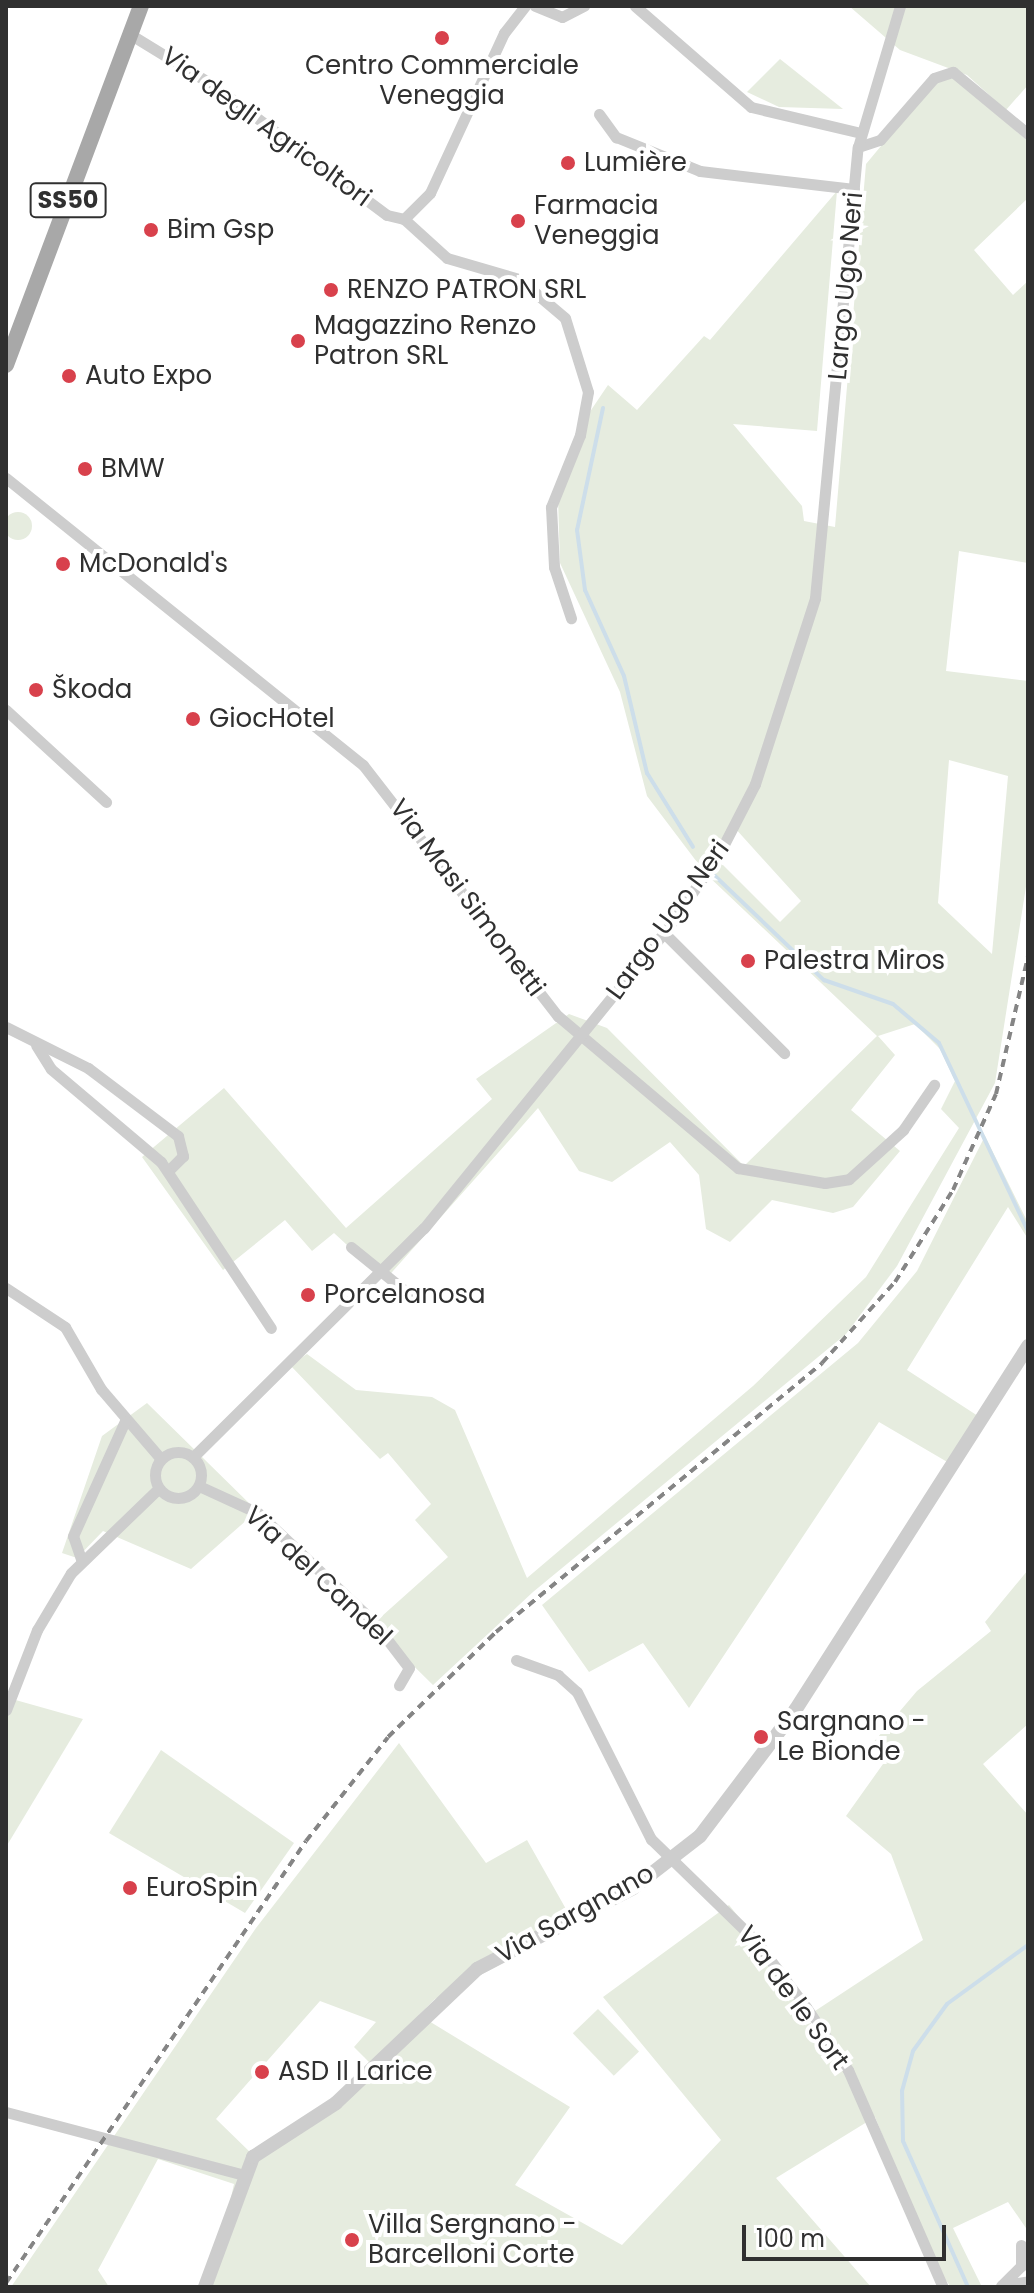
<!DOCTYPE html>
<html>
<head>
<meta charset="utf-8">
<style>
	body { margin:0 }
	#map { position:relative; width:1034px; height:2293px; overflow:hidden; background:#fff; font-family:Poppins,sans-serif }
	div>[style] { position:absolute }
	.green>* { inset:0; background:#e6ecdf; transform-origin:0 0 }
	.round { border-radius:50% }
	.stream>* { height:4px; margin:-2px; padding:0 2px; transform-origin:2px; border-radius:2px; background:#cddeea }
	.minor>* { height:11px; margin:-5.5px; padding:0 5.5px; transform-origin:5.5px; border-radius:5.5px; background:#cdcdcd }
	.minor>.ring { margin:-5.5px; padding:0; box-sizing:content-box; background:none; border:11px solid #cdcdcd; border-radius:50% }
	.tertiary>* { height:14px; margin:-7px; padding:0 7px; transform-origin:7px; border-radius:7px; background:#cdcdcd }
	.primary>* { height:16px; margin:-8px; padding:0 8px; transform-origin:8px; border-radius:8px; background:#a8a8a8 }
	.rail>* { height:4px; margin-top:-2px; transform-origin:0; background:repeating-linear-gradient(90deg,#858585 0 8px,transparent 0 14px) }
	.dots>* { width:22px; height:22px; translate:-50% -50%; box-sizing:border-box; border:4px solid #fff; border-radius:50% }
	span { translate:-50% -50%; white-space:nowrap; text-align:center; line-height:1.15; -webkit-text-stroke:8px #fff; paint-order:stroke }
	.shield-label span { padding:2px 6px; background:#fff; border:2px solid; border-radius:6px; -webkit-text-stroke-width:0 }
	.shield-label { font-size:24px; color:#303030; font-weight:700 }
	.poi-label { font-size:26px; color:#303030 }
	.left { translate:0 -50%; text-align:left }
	.street-label { font-size:26px; color:#303030 }
	.frame { position:absolute; inset:0; border:8px solid #303030; pointer-events:none }
	.scale { position:absolute; left:742px; top:2225px; width:204px; height:36px; box-sizing:border-box; border:4px solid #303030; border-top:0; padding-left:10px; font-size:24px; line-height:28px; white-space:nowrap; color:#303030; -webkit-text-stroke:6px #fff; paint-order:stroke }
</style>
</head>
<body>
<div id="map">
	<div class="green">
		<div style="clip-path:polygon(849px 6px,1028px 6px,1028px 85px,1006px 110px,967px 75px,900px 50px)"></div>
		<div style="clip-path:polygon(780px 59px,843px 109px,779px 107px,747px 92px)"></div>
		<div style="clip-path:polygon(evenodd,953px 78px,1028px 141px,1028px 198px,974px 250px,1013px 295px,1028px 281px,1028px 563px,959px 551px,946px 671px,1028px 681px,1028px 874px,995px 1083px,897px 1266px,846px 1334px,533px 1592px,433px 1685px,372px 1625px,448px 1557px,415px 1520px,431px 1504px,388px 1453px,380px 1459px,290px 1365px,307px 1354px,356px 1390px,432px 1397px,455px 1410px,527px 1578px,753px 1386px,866px 1277px,959px 1128px,941px 1109px,955px 1081px,940px 1049px,915px 1024px,878px 1036px,895px 1055px,851px 1110px,900px 1151px,853px 1207px,833px 1213px,772px 1200px,730px 1242px,706px 1229px,699px 1175px,670px 1142px,612px 1182px,579px 1171px,538px 1108px,385px 1280px,334px 1233px,312px 1251px,285px 1220px,223px 1270px,142px 1157px,224px 1088px,346px 1228px,492px 1099px,476px 1079px,569px 1014px,607px 1028px,744px 1166px,877px 1036px,706px 874px,647px 796px,620px 692px,560px 563px,558px 498px,585px 419px,608px 385px,637px 410px,704px 336px,710px 340px,837px 191px,817px 431px,733px 424px,802px 506px,804px 521px,835px 527px,866px 164px,936px 80px,953px 78px,949px 760px,1008px 776px,992px 954px,938px 903px,949px 760px,953px 78px,734px 827px,801px 901px,780px 922px,716px 858px,734px 827px)"></div>
		<div class="round" style="left:4px;top:512px;width:28px;height:28px"></div>
		<div style="clip-path:polygon(985px 1136px,1028px 1223px,1028px 1239px,1008px 1207px,907px 1370px,978px 1416px,949px 1463px,879px 1422px,689px 1708px,643px 1643px,589px 1672px,542px 1605px,858px 1343px,917px 1271px)"></div>
		<div style="clip-path:polygon(147px 1403px,257px 1511px,191px 1569px,103px 1531px,77px 1558px,62px 1553px,102px 1436px)"></div>
		<div style="clip-path:polygon(evenodd,1028px 1570px,1028px 1724px,983px 1764px,1028px 1815px,1028px 2231px,1008px 2202px,953px 2228px,982px 2287px,951px 2287px,937px 2269px,875px 2117px,776px 2178px,871px 2287px,211px 2287px,234px 2184px,158px 2159px,98px 2270px,109px 2287px,11px 2287px,256px 1928px,399px 1743px,486px 1863px,527px 1840px,575px 1925px,435px 1999px,419px 2015px,570px 2107px,515px 2185px,622px 2245px,721px 2140px,603px 1997px,729px 1905px,815px 2011px,923px 1940px,891px 1854px,846px 1816px,888px 1757px,872px 1744px,917px 1691px,991px 1631px,985px 1622px,1028px 1570px,320px 2001px,376px 2022px,354px 2047px,369px 2062px,323px 2110px,252px 2154px,216px 2119px,320px 2001px)"></div>
		<div style="clip-path:polygon(12px 1699px,83px 1719px,6px 1847px,6px 1716px)"></div>
		<div style="clip-path:polygon(161px 1750px,294px 1843px,245px 1913px,109px 1833px)"></div>
		<div style="left:598px;top:2009px;width:59px;height:35px;rotate:46deg"></div>
	</div>
	<div class="stream">
		<div style="left:603px;top:408px;width:125px;rotate:102deg"></div>
		<div style="left:577px;top:530px;width:61px;rotate:82.4deg"></div>
		<div style="left:585px;top:590px;width:94px;rotate:65.6deg"></div>
		<div style="left:624px;top:676px;width:100px;rotate:76.7deg"></div>
		<div style="left:647px;top:773px;width:87px;rotate:58.1deg"></div>
		<div style="left:715px;top:876px;width:151px;rotate:43.7deg"></div>
		<div style="left:824px;top:980px;width:73px;rotate:19.2deg"></div>
		<div style="left:893px;top:1004px;width:60px;rotate:40.3deg"></div>
		<div style="left:939px;top:1043px;width:208px;rotate:64.7deg"></div>
		<div style="left:968px;top:2287px;width:160px;rotate:-114deg"></div>
		<div style="left:903px;top:2141px;width:50px;rotate:-91.1deg"></div>
		<div style="left:902px;top:2091px;width:41px;rotate:-74.6deg"></div>
		<div style="left:913px;top:2051px;width:58px;rotate:-54.1deg"></div>
		<div style="left:947px;top:2004px;width:100px;rotate:-36.1deg"></div>
	</div>
	<div class="minor">
		<div style="left:535px;top:6px;width:29px;rotate:22deg"></div>
		<div style="left:562px;top:17px;width:25px;rotate:-27deg"></div>
		<div style="left:635px;top:6px;width:154px;rotate:41deg"></div>
		<div style="left:751px;top:107px;width:113px;rotate:13.3deg"></div>
		<div style="left:128px;top:33px;width:100px;rotate:31.5deg"></div>
		<div style="left:213px;top:85px;width:217px;rotate:36.8deg"></div>
		<div style="left:387px;top:215px;width:17px;rotate:13deg"></div>
		<div style="left:404px;top:219px;width:58px;rotate:42.2deg"></div>
		<div style="left:447px;top:258px;width:75px;rotate:16.3deg"></div>
		<div style="left:519px;top:279px;width:60px;rotate:40.3deg"></div>
		<div style="left:565px;top:318px;width:77px;rotate:72.7deg"></div>
		<div style="left:588px;top:392px;width:44px;rotate:100.5deg"></div>
		<div style="left:580px;top:435px;width:78px;rotate:111.9deg"></div>
		<div style="left:551px;top:507px;width:60px;rotate:87.1deg"></div>
		<div style="left:554px;top:567px;width:54px;rotate:71.6deg"></div>
		<div style="left:599px;top:114px;width:29px;rotate:54deg"></div>
		<div style="left:616px;top:137px;width:91px;rotate:22deg"></div>
		<div style="left:700px;top:171px;width:155px;rotate:6.7deg"></div>
		<div style="left:858px;top:147px;width:23px;rotate:-18deg"></div>
		<div style="left:880px;top:140px;width:82px;rotate:-48.9deg"></div>
		<div style="left:934px;top:78px;width:20px;rotate:-18deg"></div>
		<div style="left:953px;top:72px;width:97px;rotate:39.6deg"></div>
		<div style="left:404px;top:219px;width:37px;rotate:-45deg"></div>
		<div style="left:430px;top:193px;width:176px;rotate:-65.2deg"></div>
		<div style="left:504px;top:33px;width:34px;rotate:-52deg"></div>
		<div style="left:6px;top:478px;width:458px;rotate:38.8deg"></div>
		<div style="left:363px;top:765px;width:318px;rotate:52.2deg"></div>
		<div style="left:558px;top:1016px;width:236px;rotate:40.2deg"></div>
		<div style="left:738px;top:1168px;width:88px;rotate:9.8deg"></div>
		<div style="left:825px;top:1183px;width:24px;rotate:-9deg"></div>
		<div style="left:849px;top:1179px;width:73px;rotate:-42.2deg"></div>
		<div style="left:903px;top:1130px;width:55px;rotate:-55.4deg"></div>
		<div style="left:6px;top:710px;width:136px;rotate:42.6deg"></div>
		<div style="left:664px;top:933px;width:170px;rotate:45deg"></div>
		<div style="left:6px;top:1027px;width:92px;rotate:26.6deg"></div>
		<div style="left:88px;top:1068px;width:113px;rotate:37.1deg"></div>
		<div style="left:178px;top:1136px;width:21px;rotate:76deg"></div>
		<div style="left:183px;top:1156px;width:21px;rotate:135deg"></div>
		<div style="left:36px;top:1045px;width:28px;rotate:58deg"></div>
		<div style="left:51px;top:1069px;width:144px;rotate:40.2deg"></div>
		<div style="left:161px;top:1162px;width:199px;rotate:56.5deg"></div>
		<div style="left:351px;top:1247px;width:75px;rotate:39deg"></div>
		<div style="left:6px;top:1288px;width:71px;rotate:33.5deg"></div>
		<div style="left:65px;top:1327px;width:72px;rotate:59.9deg"></div>
		<div style="left:101px;top:1389px;width:92px;rotate:49.4deg"></div>
		<div class="ring" style="left:155px;top:1452px;width:35px;height:35px"></div>
		<div style="left:193px;top:1457px;width:325px;rotate:-44.8deg"></div>
		<div style="left:424px;top:1228px;width:380px;rotate:-50.9deg"></div>
		<div style="left:664px;top:933px;width:94px;rotate:-55deg"></div>
		<div style="left:718px;top:856px;width:81px;rotate:-62.8deg"></div>
		<div style="left:755px;top:784px;width:195px;rotate:-72.1deg"></div>
		<div style="left:815px;top:598px;width:453px;rotate:-84.6deg"></div>
		<div style="left:858px;top:147px;width:147px;rotate:-73.4deg"></div>
		<div style="left:199px;top:1486px;width:65px;rotate:24.6deg"></div>
		<div style="left:258px;top:1513px;width:158px;rotate:43.2deg"></div>
		<div style="left:373px;top:1621px;width:59px;rotate:52.5deg"></div>
		<div style="left:409px;top:1668px;width:20px;rotate:120deg"></div>
		<div style="left:81px;top:1559px;width:24px;rotate:-109deg"></div>
		<div style="left:73px;top:1536px;width:126px;rotate:-65.7deg"></div>
		<div style="left:516px;top:1660px;width:45px;rotate:19.7deg"></div>
		<div style="left:558px;top:1675px;width:25px;rotate:42deg"></div>
		<div style="left:577px;top:1692px;width:165px;rotate:63.3deg"></div>
		<div style="left:651px;top:1839px;width:146px;rotate:44.2deg"></div>
		<div style="left:756px;top:1941px;width:83px;rotate:52.9deg"></div>
		<div style="left:806px;top:2007px;width:76px;rotate:56.3deg"></div>
		<div style="left:848px;top:2070px;width:237px;rotate:66.4deg"></div>
		<div style="left:6px;top:1710px;width:86px;rotate:-68.8deg"></div>
		<div style="left:37px;top:1630px;width:66px;rotate:-59.2deg"></div>
		<div style="left:71px;top:1573px;width:122px;rotate:-44deg"></div>
		<div style="left:6px;top:2112px;width:243px;rotate:14.8deg"></div>
		<div style="left:1002px;top:2285px;width:27px;rotate:-45deg"></div>
		<div style="left:1021px;top:2266px;width:21px;rotate:-90deg"></div>
		<div style="left:1001px;top:2286px;width:27px;rotate:-10deg"></div>
	</div>
	<div class="tertiary">
		<div style="left:205px;top:2287px;width:139px;rotate:-69.7deg"></div>
		<div style="left:253px;top:2157px;width:99px;rotate:-33deg"></div>
		<div style="left:336px;top:2103px;width:195px;rotate:-43.5deg"></div>
		<div style="left:477px;top:1969px;width:176px;rotate:-27.4deg"></div>
		<div style="left:633px;top:1888px;width:85px;rotate:-37.8deg"></div>
		<div style="left:700px;top:1836px;width:159px;rotate:-52.9deg"></div>
		<div style="left:796px;top:1709px;width:431px;rotate:-57.4deg"></div>
	</div>
	<div class="primary">
		<div style="left:6px;top:365px;width:384px;rotate:-69.4deg"></div>
	</div>
	<div class="rail">
		<div style="left:6px;top:2283px;width:534px;rotate:-55.83deg"></div>
		<div style="left:306px;top:1841px;width:132px;rotate:-51.7deg"></div>
		<div style="left:388px;top:1737px;width:151px;rotate:-44.2deg"></div>
		<div style="left:496px;top:1632px;width:423px;rotate:-39.5deg"></div>
		<div style="left:822px;top:1363px;width:109px;rotate:-48deg"></div>
		<div style="left:895px;top:1282px;width:109px;rotate:-57.8deg"></div>
		<div style="left:953px;top:1190px;width:105px;rotate:-65.9deg"></div>
		<div style="left:996px;top:1094px;width:141px;rotate:-76.9deg"></div>
	</div>
	<div class="dots">
		<div style="left:442px;top:38px;background:#d8414c"></div>
		<div style="left:568px;top:163px;background:#d8414c"></div>
		<div style="left:518px;top:221px;background:#d8414c"></div>
		<div style="left:151px;top:230px;background:#d8414c"></div>
		<div style="left:331px;top:290px;background:#d8414c"></div>
		<div style="left:298px;top:341px;background:#d8414c"></div>
		<div style="left:69px;top:376px;background:#d8414c"></div>
		<div style="left:85px;top:469px;background:#d8414c"></div>
		<div style="left:63px;top:564px;background:#d8414c"></div>
		<div style="left:36px;top:690px;background:#d8414c"></div>
		<div style="left:193px;top:719px;background:#d8414c"></div>
		<div style="left:748px;top:961px;background:#d8414c"></div>
		<div style="left:308px;top:1295px;background:#d8414c"></div>
		<div style="left:761px;top:1737px;background:#d8414c"></div>
		<div style="left:130px;top:1888px;background:#d8414c"></div>
		<div style="left:262px;top:2072px;background:#d8414c"></div>
		<div style="left:352px;top:2240px;background:#d8414c"></div>
	</div>
	<div class="shield-label">
		<span style="left:68px;top:200px">SS50</span>
	</div>
	<div class="poi-label">
		<span style="left:442px;top:81px">Centro Commerciale<br>Veneggia</span>
		<span class="left" style="left:584px;top:163px">Lumière</span>
		<span class="left" style="left:534px;top:221px">Farmacia<br>Veneggia</span>
		<span class="left" style="left:167px;top:230px">Bim Gsp</span>
		<span class="left" style="left:347px;top:290px">RENZO PATRON SRL</span>
		<span class="left" style="left:314px;top:341px">Magazzino Renzo<br>Patron SRL</span>
		<span class="left" style="left:85px;top:376px">Auto Expo</span>
		<span class="left" style="left:101px;top:469px">BMW</span>
		<span class="left" style="left:79px;top:564px">McDonald's</span>
		<span class="left" style="left:52px;top:690px">Škoda</span>
		<span class="left" style="left:209px;top:719px">GiocHotel</span>
		<span class="left" style="left:764px;top:961px">Palestra Miros</span>
		<span class="left" style="left:324px;top:1295px">Porcelanosa</span>
		<span class="left" style="left:777px;top:1737px">Sargnano -<br>Le Bionde</span>
		<span class="left" style="left:146px;top:1888px">EuroSpin</span>
		<span class="left" style="left:278px;top:2072px">ASD Il Larice</span>
		<span class="left" style="left:368px;top:2240px">Villa Sergnano -<br>Barcelloni Corte</span>
	</div>
	<div class="street-label">
		<span style="left:266px;top:127px;rotate:36deg">Via degli Agricoltori</span>
		<span style="left:846px;top:286px;rotate:-85deg">Largo Ugo Neri</span>
		<span style="left:467px;top:898px;rotate:53deg">Via Masi Simonetti</span>
		<span style="left:668px;top:920px;rotate:-54deg">Largo Ugo Neri</span>
		<span style="left:318px;top:1576px;rotate:43deg">Via del Candel</span>
		<span style="left:575px;top:1914px;rotate:-29deg">Via Sargnano</span>
		<span style="left:793px;top:1998px;rotate:54deg">Via de le Sort</span>
	</div>
	<div class="frame"></div>
	<div class="scale">100 m</div>
</div>
</body>
</html>
